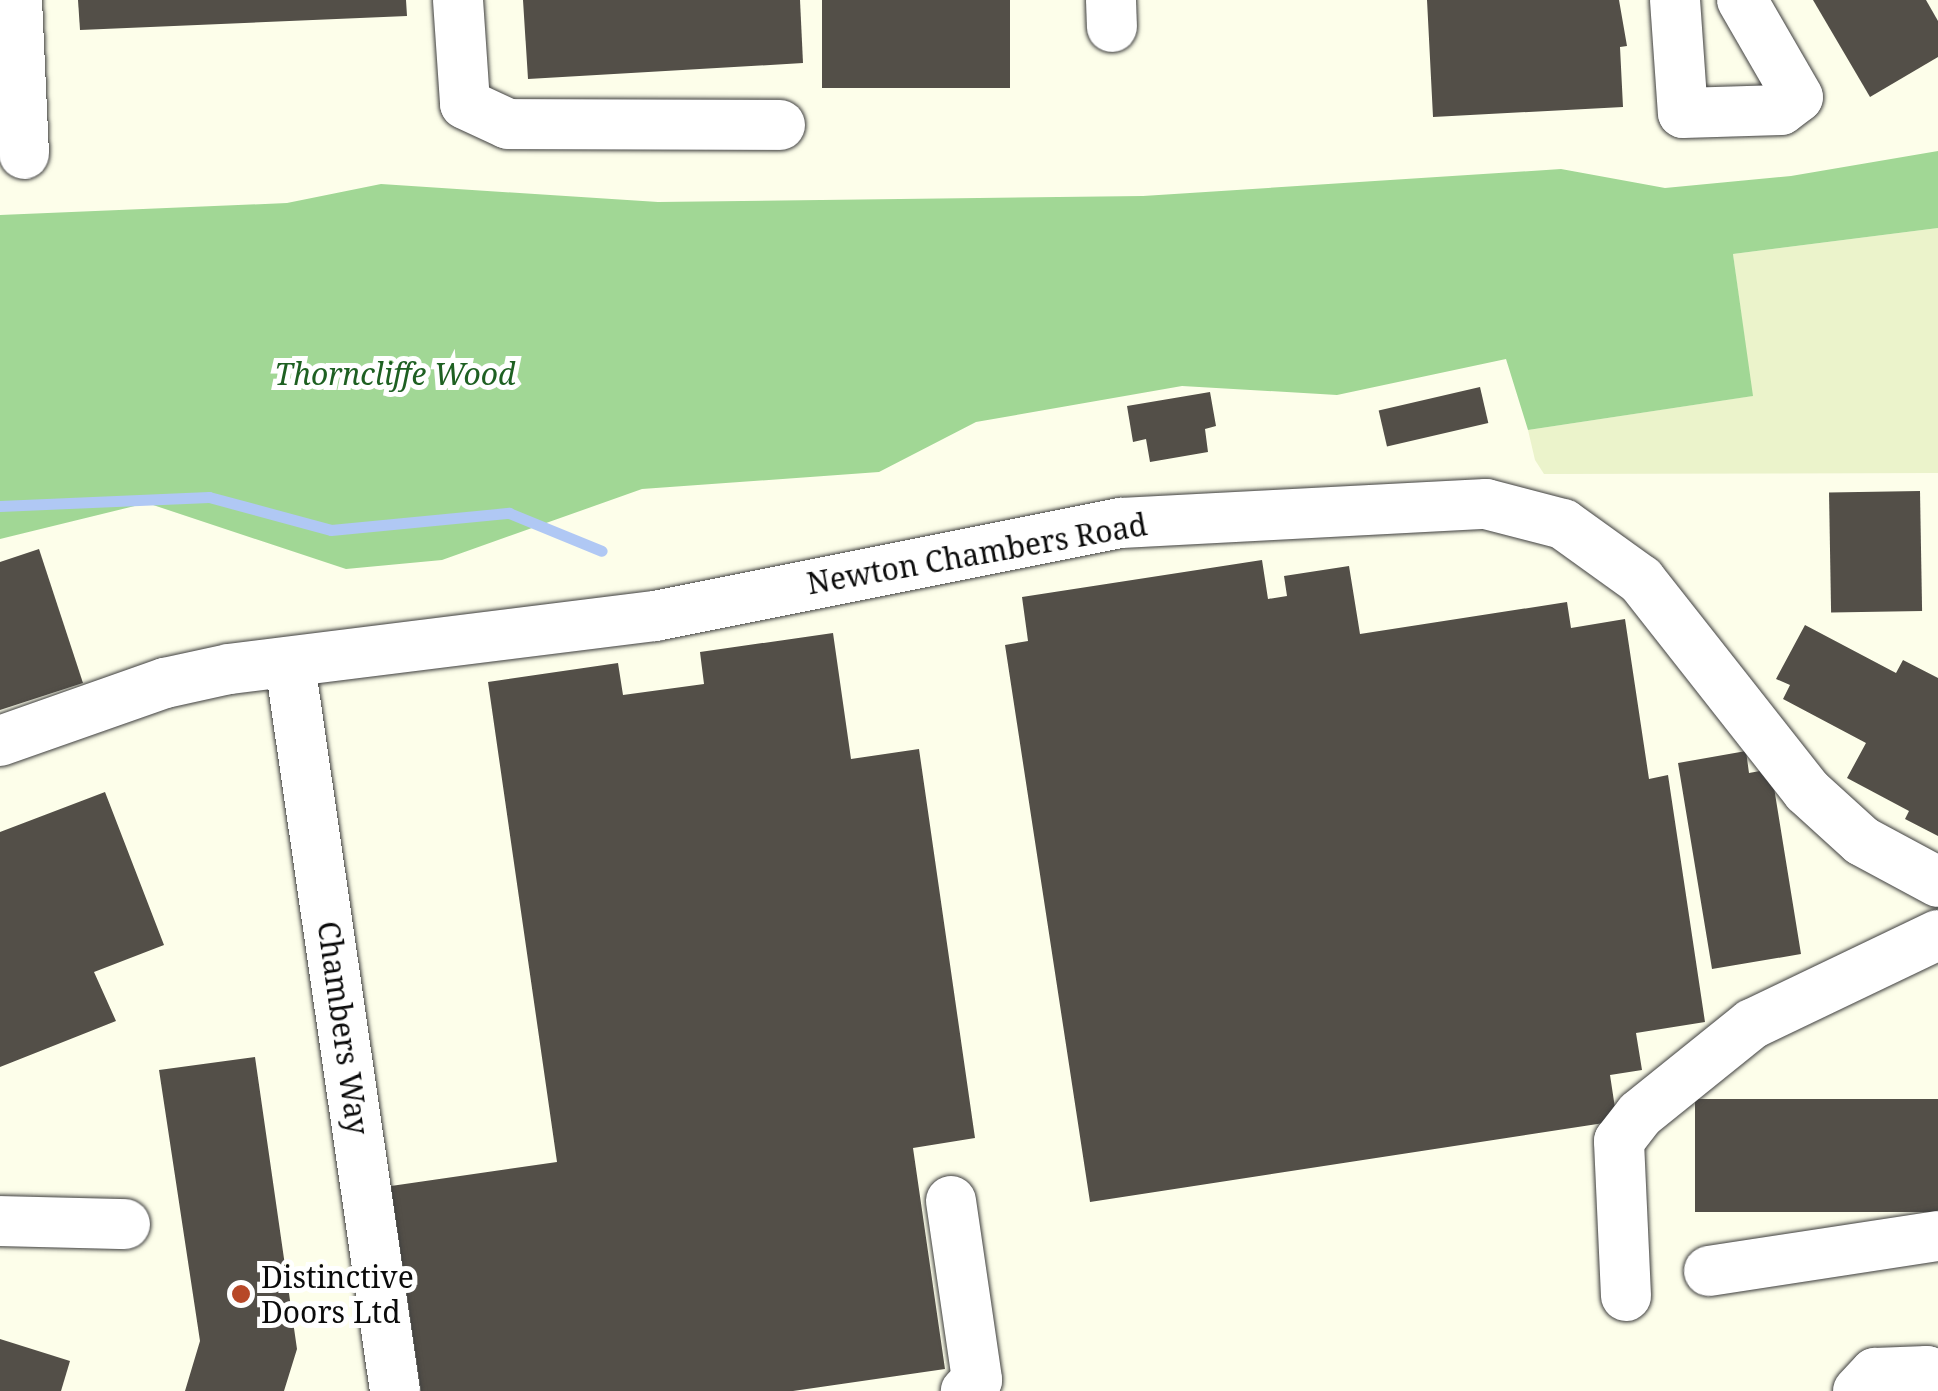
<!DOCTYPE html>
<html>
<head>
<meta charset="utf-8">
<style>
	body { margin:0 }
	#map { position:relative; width:1938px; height:1391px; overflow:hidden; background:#fdfeea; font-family:"Noto Serif",serif }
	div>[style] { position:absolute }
	.farmland>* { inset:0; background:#ebf3cb }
	.forest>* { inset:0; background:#a1d795 }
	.stream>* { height:11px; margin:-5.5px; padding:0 5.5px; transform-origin:5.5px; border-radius:5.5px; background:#b0c8f4 }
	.building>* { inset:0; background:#534f48; transform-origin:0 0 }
	.roads { filter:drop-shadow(0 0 2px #3e3e3e) drop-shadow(0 0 2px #3e3e3e) }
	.minor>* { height:50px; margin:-25px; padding:0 25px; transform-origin:25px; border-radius:25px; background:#fff }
	.dots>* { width:28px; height:28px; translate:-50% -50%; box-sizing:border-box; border:5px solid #fff; border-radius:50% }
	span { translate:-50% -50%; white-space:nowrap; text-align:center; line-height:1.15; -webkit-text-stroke:10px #fff; paint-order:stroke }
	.park-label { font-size:30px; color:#1e6022; font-style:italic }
	.street-label { font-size:30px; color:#0b0b0b }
	.poi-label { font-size:30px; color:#0b0b0b }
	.left { translate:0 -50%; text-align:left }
</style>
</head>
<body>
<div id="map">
	<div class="farmland">
		<div style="clip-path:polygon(1938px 228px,1938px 473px,1544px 474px,1535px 460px,1528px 430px,1752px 396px,1733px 254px)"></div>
	</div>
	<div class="forest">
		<div style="clip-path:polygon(1938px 151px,1938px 228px,1733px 254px,1753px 396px,1528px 430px,1506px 359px,1337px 395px,1182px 386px,976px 422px,879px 472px,642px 489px,442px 560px,346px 569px,147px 503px,0 539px,0 215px,287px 203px,381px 184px,658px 202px,1143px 196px,1561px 169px,1665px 188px,1791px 176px)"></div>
	</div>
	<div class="stream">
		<div style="left:0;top:506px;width:209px;rotate:-2.5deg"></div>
		<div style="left:209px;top:497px;width:126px;rotate:15.1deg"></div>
		<div style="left:331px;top:530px;width:179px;rotate:-5.5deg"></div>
		<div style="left:509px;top:513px;width:100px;rotate:22.2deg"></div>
	</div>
	<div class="building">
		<div style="clip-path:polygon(78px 0,406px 0,407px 16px,80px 30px)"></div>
		<div style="clip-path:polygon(523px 0,800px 0,803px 63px,528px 79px)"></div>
		<div style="left:822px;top:0;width:188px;height:88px"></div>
		<div style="clip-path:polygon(1427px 0,1619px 0,1627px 46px,1620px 47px,1623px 107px,1433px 117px)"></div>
		<div style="clip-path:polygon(1813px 0,1926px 0,1938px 21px,1938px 57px,1870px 97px)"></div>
		<div style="left:1480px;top:387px;width:37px;height:104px;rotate:77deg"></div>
		<div style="clip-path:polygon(1210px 392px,1216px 426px,1205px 429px,1208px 452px,1150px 462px,1146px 439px,1133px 442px,1127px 406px)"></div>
		<div style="left:1920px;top:491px;width:120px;height:91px;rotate:89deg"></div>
		<div style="clip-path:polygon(39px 549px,83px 683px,0 710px,0 562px)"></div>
		<div style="clip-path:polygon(1262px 560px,1268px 599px,1287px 596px,1284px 576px,1349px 566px,1360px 634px,1567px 602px,1571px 628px,1625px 619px,1649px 779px,1668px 775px,1705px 1022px,1636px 1033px,1642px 1070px,1610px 1075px,1617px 1121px,1090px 1202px,1005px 645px,1028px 641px,1022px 597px)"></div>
		<div style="clip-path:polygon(1805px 625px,1896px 673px,1903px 660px,1938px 678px,1938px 836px,1905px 819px,1909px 811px,1847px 778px,1866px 743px,1783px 699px,1790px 685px,1776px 679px)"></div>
		<div style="clip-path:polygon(833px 633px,851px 759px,919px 749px,975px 1138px,913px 1148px,945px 1369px,793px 1391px,421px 1391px,391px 1186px,557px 1162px,488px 682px,618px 663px,623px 695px,704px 684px,700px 652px)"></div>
		<div style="clip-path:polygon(1746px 751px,1749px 773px,1771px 769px,1801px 954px,1712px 969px,1678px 763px)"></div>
		<div style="clip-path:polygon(105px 792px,164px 945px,94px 972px,116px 1021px,0 1067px,0 832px)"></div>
		<div style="clip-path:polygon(255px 1057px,297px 1349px,284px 1391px,185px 1391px,200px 1341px,159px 1070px)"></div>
		<div style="left:1938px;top:1099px;width:113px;height:243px;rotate:90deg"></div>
		<div style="clip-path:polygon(0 1339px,70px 1361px,61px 1391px,0 1391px)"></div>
	</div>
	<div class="roads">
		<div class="minor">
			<div style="left:17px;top:0;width:154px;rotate:87.4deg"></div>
			<div style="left:458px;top:0;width:104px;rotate:86.1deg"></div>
			<div style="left:465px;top:104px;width:47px;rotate:24.9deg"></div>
			<div style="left:508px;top:124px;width:272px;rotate:0.2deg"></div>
			<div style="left:1111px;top:0;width:27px;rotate:88deg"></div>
			<div style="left:1675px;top:0;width:113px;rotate:86deg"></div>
			<div style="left:1683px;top:113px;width:98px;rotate:-1.8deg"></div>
			<div style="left:1781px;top:110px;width:21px;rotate:-37deg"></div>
			<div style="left:1798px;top:97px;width:112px;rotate:-120deg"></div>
			<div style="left:290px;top:664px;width:735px;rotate:81.78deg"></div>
			<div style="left:0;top:741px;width:175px;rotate:-19.4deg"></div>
			<div style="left:165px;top:683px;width:66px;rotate:-12.3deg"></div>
			<div style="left:229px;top:669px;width:429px;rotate:-7.1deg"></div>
			<div style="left:655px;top:616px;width:475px;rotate:-11.3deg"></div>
			<div style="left:1121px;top:523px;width:365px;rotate:-3deg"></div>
			<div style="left:1486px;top:504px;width:80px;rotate:14.6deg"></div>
			<div style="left:1563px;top:524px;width:96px;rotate:35.7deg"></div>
			<div style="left:1641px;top:580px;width:268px;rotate:51.8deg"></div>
			<div style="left:1807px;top:791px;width:74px;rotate:42.3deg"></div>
			<div style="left:1862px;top:841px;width:86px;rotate:28.3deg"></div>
			<div style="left:951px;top:1201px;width:181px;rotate:81.7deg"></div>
			<div style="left:977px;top:1380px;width:16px;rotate:135deg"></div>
			<div style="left:0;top:1221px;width:125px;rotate:1.4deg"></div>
			<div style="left:1709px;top:1271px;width:232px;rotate:-8.7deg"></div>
			<div style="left:1626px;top:1296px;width:155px;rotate:-92.6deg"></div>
			<div style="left:1619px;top:1141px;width:34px;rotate:-52deg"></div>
			<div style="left:1640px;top:1114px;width:144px;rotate:-38.8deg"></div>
			<div style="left:1752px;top:1024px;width:206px;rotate:-25.6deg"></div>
			<div style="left:1858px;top:1391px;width:25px;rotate:-47deg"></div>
			<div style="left:1875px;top:1373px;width:52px;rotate:-2.2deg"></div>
			<div style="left:1927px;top:1371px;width:14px;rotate:36deg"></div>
		</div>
	</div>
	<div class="dots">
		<div style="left:241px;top:1294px;background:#b74828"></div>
	</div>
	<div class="park-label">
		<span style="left:395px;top:374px">Thorncliffe Wood</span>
	</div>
	<div class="street-label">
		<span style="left:977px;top:554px;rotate:-10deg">Newton Chambers Road</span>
		<span style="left:343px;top:1028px;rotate:82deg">Chambers Way</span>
	</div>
	<div class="poi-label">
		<span class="left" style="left:261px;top:1294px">Distinctive<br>Doors Ltd</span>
	</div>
</div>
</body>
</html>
